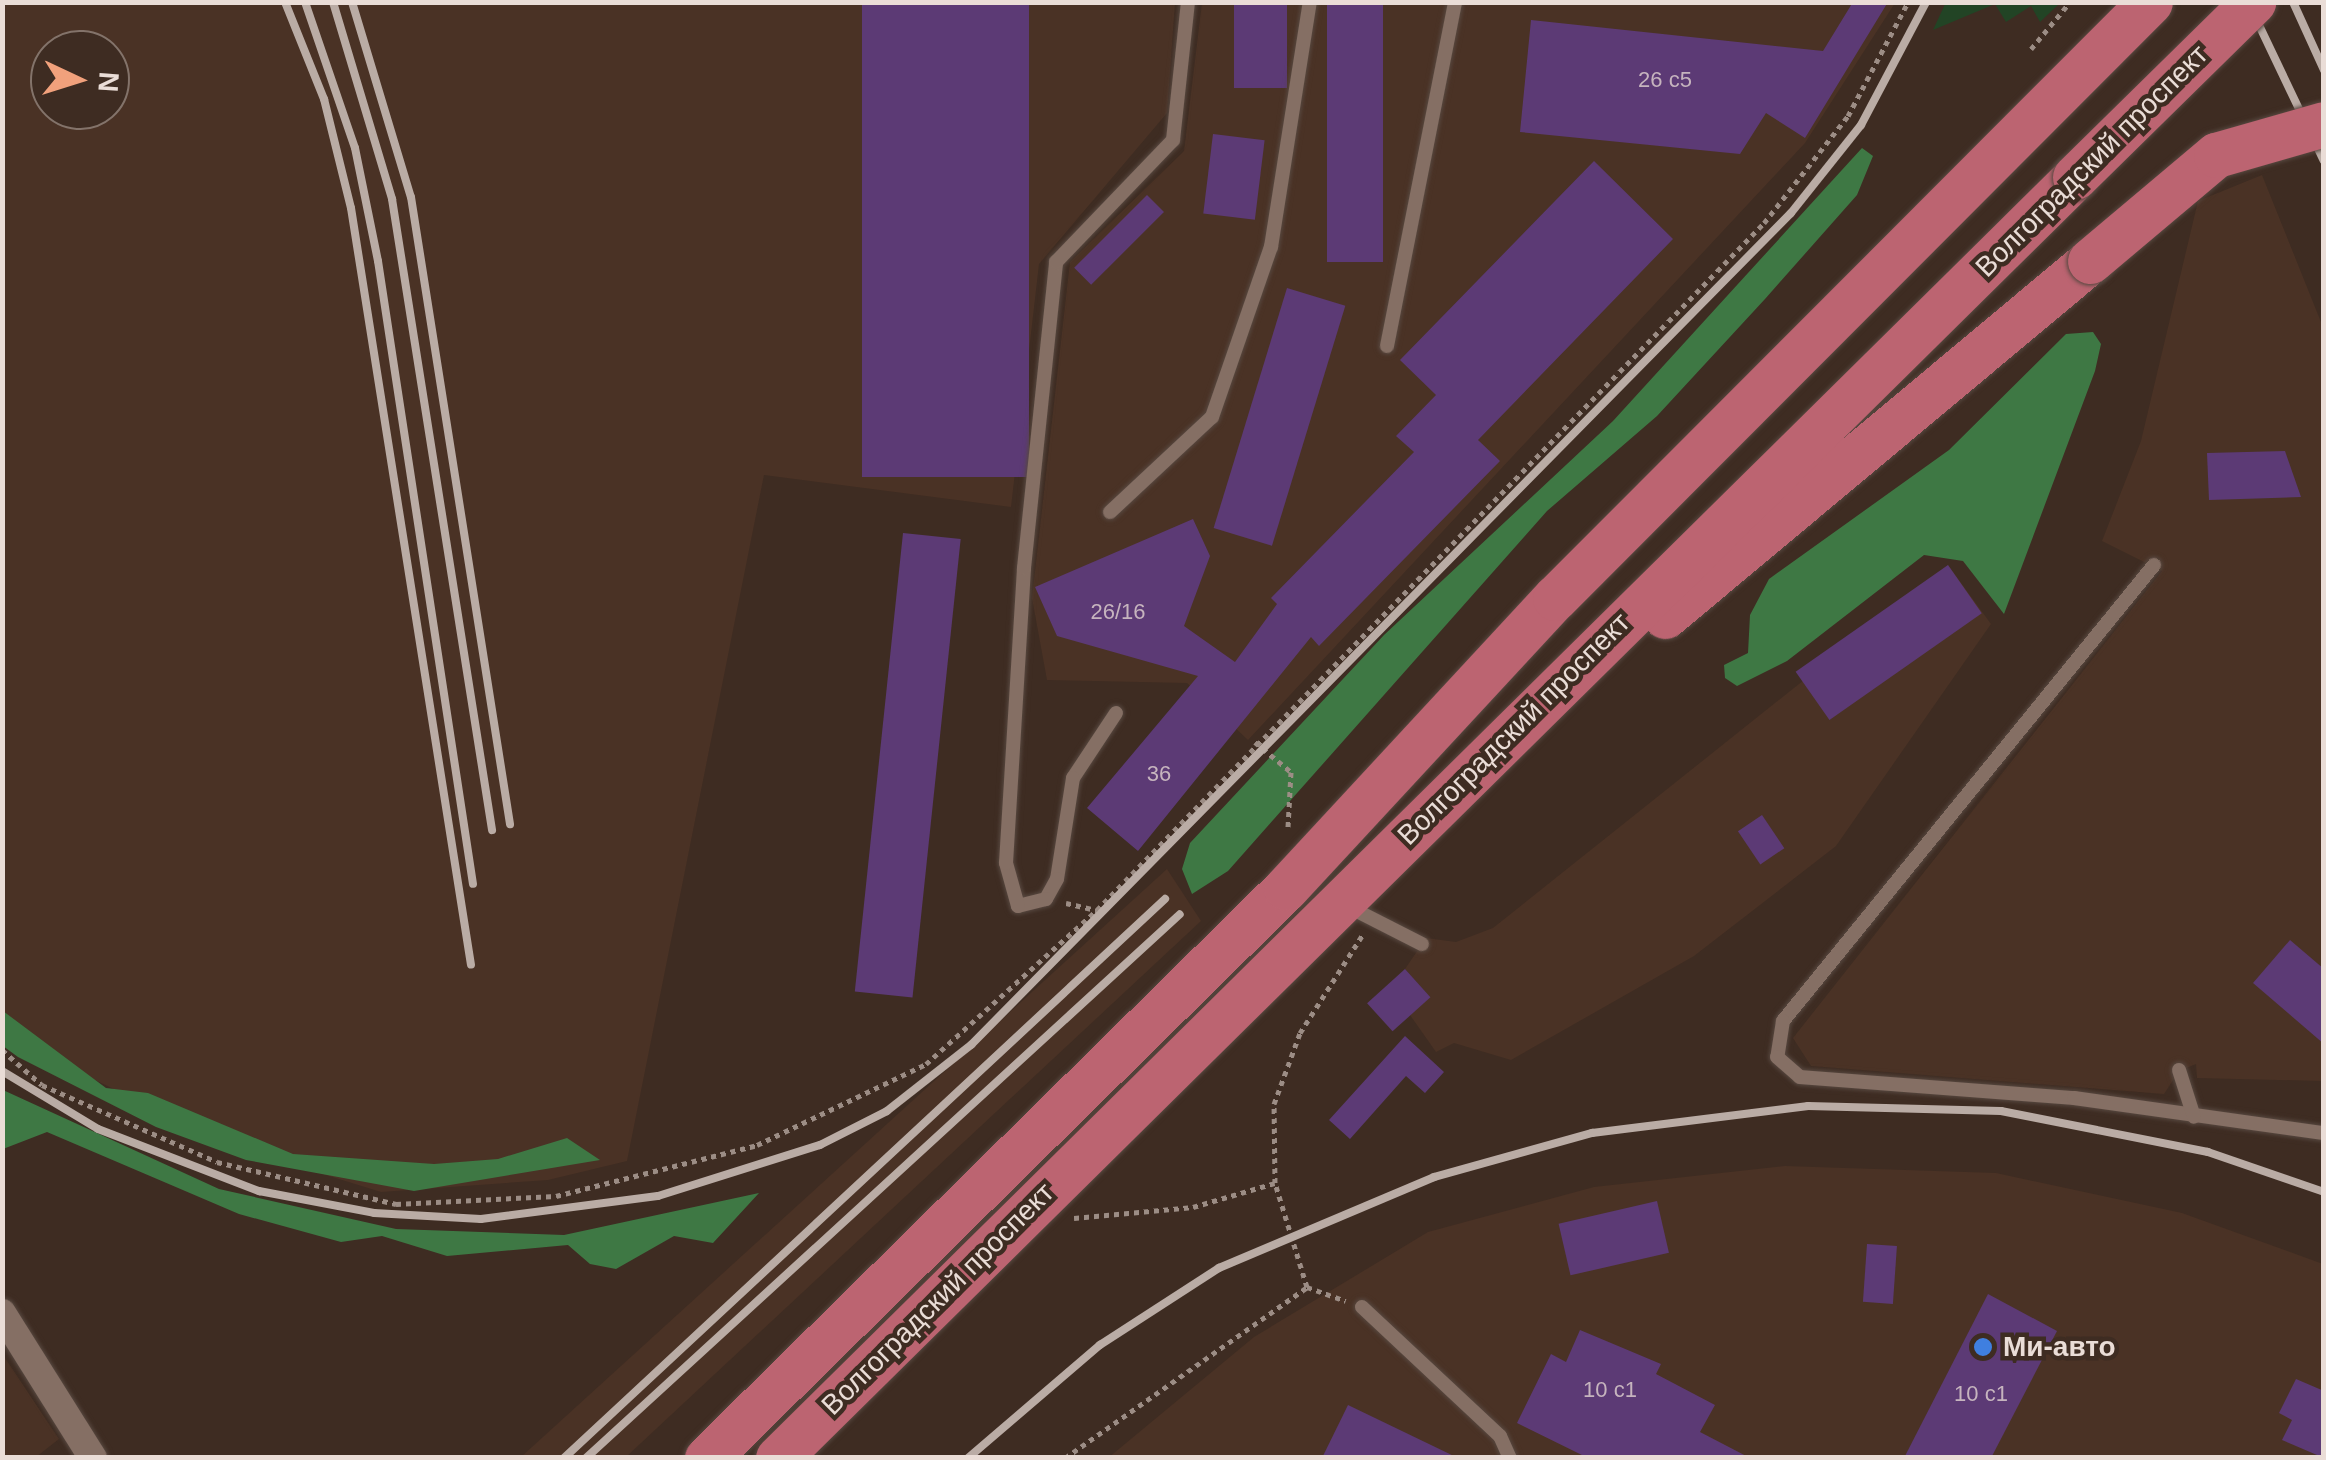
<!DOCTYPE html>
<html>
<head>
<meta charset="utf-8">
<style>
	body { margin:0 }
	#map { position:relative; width:2326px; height:1460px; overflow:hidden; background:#3e2c22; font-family:Arial,sans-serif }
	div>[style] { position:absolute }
	.built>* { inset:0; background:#4a3225 }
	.green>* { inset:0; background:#224425 }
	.forest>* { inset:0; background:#3e7844 }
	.building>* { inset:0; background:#5c3a75; transform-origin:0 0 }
	.path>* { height:5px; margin-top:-2.5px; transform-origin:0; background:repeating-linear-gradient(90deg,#9c8d85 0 5px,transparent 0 10px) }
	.roads { filter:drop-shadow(0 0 2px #574840) drop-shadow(0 0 2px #574840) }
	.service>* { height:14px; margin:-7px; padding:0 7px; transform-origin:7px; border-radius:7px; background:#856f64 }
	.minor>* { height:28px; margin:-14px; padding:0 14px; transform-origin:14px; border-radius:14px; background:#856f64 }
	.primary>* { height:45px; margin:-22.5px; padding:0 22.5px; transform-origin:22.5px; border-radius:22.5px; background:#bc6471 }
	.rail>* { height:8px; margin:-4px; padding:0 4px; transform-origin:4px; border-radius:4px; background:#baaca5 }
	.bridges { filter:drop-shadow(0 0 2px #574840) drop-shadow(0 0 2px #574840) }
	.primary-bridge>* { height:45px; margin:-22.5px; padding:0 22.5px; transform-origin:22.5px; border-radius:22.5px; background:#bc6471 }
	.dots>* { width:28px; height:28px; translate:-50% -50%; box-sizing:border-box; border:5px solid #3e2c22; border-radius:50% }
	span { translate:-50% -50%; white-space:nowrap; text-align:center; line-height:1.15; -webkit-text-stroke:9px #3e2c22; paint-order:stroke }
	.number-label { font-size:22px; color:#c6b4be }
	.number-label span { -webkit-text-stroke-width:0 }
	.street-label { font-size:28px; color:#eaddd7 }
	.poi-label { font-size:28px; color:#eaddd7; font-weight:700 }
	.left { translate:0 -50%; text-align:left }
	.frame { position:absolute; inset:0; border:5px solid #eaddd7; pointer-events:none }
	.north { position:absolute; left:30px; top:30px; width:100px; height:100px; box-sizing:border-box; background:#3e2c22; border:2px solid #83736a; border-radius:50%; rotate:94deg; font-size:28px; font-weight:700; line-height:40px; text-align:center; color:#eaddd7 }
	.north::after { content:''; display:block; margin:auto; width:35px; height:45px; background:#f1a17c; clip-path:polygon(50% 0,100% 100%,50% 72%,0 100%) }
</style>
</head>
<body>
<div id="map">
	<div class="built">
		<div style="clip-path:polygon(evenodd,3px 3px,1175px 3px,1167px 113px,1039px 264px,1011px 507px,764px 475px,627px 1161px,548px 1180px,381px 1192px,229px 1145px,56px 1061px,3px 1015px,3px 3px,50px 50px,110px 50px,110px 110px,50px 110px,50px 50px)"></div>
		<div style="clip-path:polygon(1202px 3px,1895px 3px,1805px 143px,1248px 740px,1187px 683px,1047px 680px,1032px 598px,1070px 262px,1184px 151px)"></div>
		<div style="clip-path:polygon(2262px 175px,2323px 327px,2323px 1081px,2197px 1078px,2196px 1064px,2179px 1071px,2164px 1094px,1811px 1066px,1793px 1038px,2162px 571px,2102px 541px,2141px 441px,2198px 201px)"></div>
		<div style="clip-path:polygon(1948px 565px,1991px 624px,1836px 846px,1694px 956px,1511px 1060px,1454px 1043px,1436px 1052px,1410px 1015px,1430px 997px,1405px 969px,1426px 938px,1456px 942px,1493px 928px)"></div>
		<div style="clip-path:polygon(1167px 869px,1201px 921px,626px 1457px,521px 1457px)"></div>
		<div style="clip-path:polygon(1785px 1166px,1996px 1173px,2182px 1213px,2323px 1264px,2323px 1457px,1108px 1458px,1254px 1337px,1428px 1232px,1594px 1187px)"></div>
		<div style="clip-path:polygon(3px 1355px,59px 1439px,36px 1457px,3px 1457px)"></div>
	</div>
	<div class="green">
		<div style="clip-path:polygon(1946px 2px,2060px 2px,2060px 3px,2040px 22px,2031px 6px,2006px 22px,1995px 4px,1933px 30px)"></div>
	</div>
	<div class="forest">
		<div style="clip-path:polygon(1862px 148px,1873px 156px,1857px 195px,1765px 299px,1657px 416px,1547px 511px,1228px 871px,1192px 894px,1182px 869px,1190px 843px,1384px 635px,1613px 421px)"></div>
		<div style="clip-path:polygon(2093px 332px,2101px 344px,2095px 371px,2004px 614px,1963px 561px,1924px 555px,1787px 661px,1737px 686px,1725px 678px,1724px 665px,1748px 653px,1750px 615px,1769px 579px,1949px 450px,2066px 334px)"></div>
		<div style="clip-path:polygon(3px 1011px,106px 1088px,148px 1093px,293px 1154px,434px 1164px,498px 1159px,567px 1138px,600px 1160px,414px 1191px,246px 1160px,156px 1127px,18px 1057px,3px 1046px)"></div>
		<div style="clip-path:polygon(3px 1090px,219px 1189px,396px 1229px,564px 1235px,759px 1193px,713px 1243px,674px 1236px,616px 1269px,590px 1264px,568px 1245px,447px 1256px,382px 1236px,341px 1242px,239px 1214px,47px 1132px,3px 1149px)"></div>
	</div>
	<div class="building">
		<div style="left:862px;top:2px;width:167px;height:475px"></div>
		<div style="left:1234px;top:2px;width:53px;height:86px"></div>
		<div style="left:1327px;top:2px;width:56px;height:260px"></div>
		<div style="clip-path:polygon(1853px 2px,1888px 2px,1805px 138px,1766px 113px,1740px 154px,1520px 132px,1531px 20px,1823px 51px)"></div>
		<div style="left:1213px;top:134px;width:52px;height:80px;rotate:7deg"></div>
		<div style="clip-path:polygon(1594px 161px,1673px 239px,1478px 440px,1500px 461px,1319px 646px,1311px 637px,1138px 851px,1087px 808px,1198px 676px,1057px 636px,1035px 587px,1193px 519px,1210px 556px,1184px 626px,1235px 662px,1277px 604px,1271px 598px,1414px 452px,1396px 436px,1436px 395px,1400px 360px)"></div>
		<div style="left:1147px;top:195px;width:24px;height:103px;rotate:45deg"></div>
		<div style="left:1287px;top:288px;width:61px;height:251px;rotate:17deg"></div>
		<div style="clip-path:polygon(2285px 451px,2301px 497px,2209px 500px,2207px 453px)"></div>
		<div style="left:903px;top:533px;width:58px;height:461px;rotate:6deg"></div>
		<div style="left:1948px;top:565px;width:59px;height:186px;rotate:55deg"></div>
		<div style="left:1762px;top:815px;width:40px;height:29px;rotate:56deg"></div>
		<div style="clip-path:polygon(2290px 940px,2324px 969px,2324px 1044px,2253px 983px)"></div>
		<div style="left:1405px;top:969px;width:38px;height:51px;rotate:48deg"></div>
		<div style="clip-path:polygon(1405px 1036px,1444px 1072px,1425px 1093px,1406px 1076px,1350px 1139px,1329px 1120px)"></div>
		<div style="left:1657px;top:1201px;width:53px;height:101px;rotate:77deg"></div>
		<div style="left:1867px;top:1244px;width:30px;height:58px;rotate:4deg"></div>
		<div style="clip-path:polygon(1988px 1294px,2057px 1331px,1991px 1458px,1904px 1458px)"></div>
		<div style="clip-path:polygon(1580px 1330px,1661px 1364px,1656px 1374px,1715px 1405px,1700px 1432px,1750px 1458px,1588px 1458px,1517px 1423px,1551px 1354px,1566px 1362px)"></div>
		<div style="clip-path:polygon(2296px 1379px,2324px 1391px,2324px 1458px,2282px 1440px,2292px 1420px,2279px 1413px)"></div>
		<div style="clip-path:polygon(1348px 1405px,1458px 1458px,1322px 1458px)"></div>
	</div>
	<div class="path">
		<div style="left:2031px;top:49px;width:61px;rotate:-50.3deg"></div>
		<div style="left:1255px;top:742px;width:47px;rotate:39.8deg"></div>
		<div style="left:1291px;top:772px;width:55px;rotate:93.1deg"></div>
		<div style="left:1066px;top:903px;width:32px;rotate:13deg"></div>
		<div style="left:2px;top:1050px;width:53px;rotate:41.2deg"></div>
		<div style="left:42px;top:1085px;width:191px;rotate:23.7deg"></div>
		<div style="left:217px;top:1162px;width:184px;rotate:13.2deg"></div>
		<div style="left:396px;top:1204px;width:160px;rotate:-2.9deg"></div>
		<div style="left:556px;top:1196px;width:207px;rotate:-14.2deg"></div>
		<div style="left:757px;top:1145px;width:187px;rotate:-25.6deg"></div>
		<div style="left:926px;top:1064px;width:230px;rotate:-42deg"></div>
		<div style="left:1097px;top:910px;width:958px;rotate:-45.85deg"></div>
		<div style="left:1764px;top:223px;width:136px;rotate:-51.9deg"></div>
		<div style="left:1848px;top:116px;width:129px;rotate:-62.2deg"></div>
		<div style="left:1074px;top:1218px;width:120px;rotate:-5.3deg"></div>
		<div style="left:1193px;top:1207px;width:85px;rotate:-16.3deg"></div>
		<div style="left:1307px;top:1287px;width:109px;rotate:-107.1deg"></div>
		<div style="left:1275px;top:1183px;width:79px;rotate:-90.7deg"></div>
		<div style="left:1274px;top:1104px;width:76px;rotate:-69.9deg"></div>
		<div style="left:1300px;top:1033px;width:117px;rotate:-57.5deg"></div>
		<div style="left:1065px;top:1458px;width:296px;rotate:-35.2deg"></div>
		<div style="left:1307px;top:1287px;width:41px;rotate:19.7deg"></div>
	</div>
	<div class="roads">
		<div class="service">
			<div style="left:1387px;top:346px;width:351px;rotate:-78.8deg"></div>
			<div style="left:1110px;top:512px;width:139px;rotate:-43deg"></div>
			<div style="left:1212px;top:417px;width:180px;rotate:-70.9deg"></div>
			<div style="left:1271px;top:247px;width:248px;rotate:-81deg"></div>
			<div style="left:2154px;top:565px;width:588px;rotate:129.13deg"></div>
			<div style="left:1783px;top:1021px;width:36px;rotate:99deg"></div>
			<div style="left:1777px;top:1057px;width:30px;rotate:41deg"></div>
			<div style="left:1800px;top:1077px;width:275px;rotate:4.4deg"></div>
			<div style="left:2074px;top:1098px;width:252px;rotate:8deg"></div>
			<div style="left:1116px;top:713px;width:78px;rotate:123.5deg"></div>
			<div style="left:1073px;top:778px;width:102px;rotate:99deg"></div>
			<div style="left:1057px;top:879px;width:23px;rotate:119deg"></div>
			<div style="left:1046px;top:899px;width:29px;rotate:166deg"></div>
			<div style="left:1018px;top:906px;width:45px;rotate:-105.6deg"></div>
			<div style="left:1006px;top:863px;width:296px;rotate:-86.5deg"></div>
			<div style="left:1024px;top:568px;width:308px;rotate:-84deg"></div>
			<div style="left:1056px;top:262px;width:169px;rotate:-46.2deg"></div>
			<div style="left:1173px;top:140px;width:139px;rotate:-83.8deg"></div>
			<div style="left:1347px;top:906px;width:84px;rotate:26.9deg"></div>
			<div style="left:2179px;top:1070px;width:49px;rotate:72.3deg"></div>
			<div style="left:1362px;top:1307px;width:189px;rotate:43.1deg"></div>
			<div style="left:1500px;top:1436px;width:24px;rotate:66deg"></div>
		</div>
		<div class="minor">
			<div style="left:2px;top:1313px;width:171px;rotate:57.9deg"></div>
		</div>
		<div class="primary">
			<div style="left:1665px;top:616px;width:554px;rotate:-39.87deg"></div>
			<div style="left:707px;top:1458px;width:812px;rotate:-44.55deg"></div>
			<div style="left:1286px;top:888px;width:396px;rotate:-47.2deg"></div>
			<div style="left:1555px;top:598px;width:842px;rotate:-45.05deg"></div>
			<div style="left:778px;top:1458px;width:1823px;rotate:-44.64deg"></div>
		</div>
	</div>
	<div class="rail">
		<div style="left:285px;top:2px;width:105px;rotate:68.1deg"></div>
		<div style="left:324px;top:99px;width:112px;rotate:76.1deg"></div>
		<div style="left:351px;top:208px;width:766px;rotate:80.99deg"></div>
		<div style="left:305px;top:2px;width:154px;rotate:71.1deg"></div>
		<div style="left:355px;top:148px;width:115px;rotate:78.5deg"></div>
		<div style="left:378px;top:261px;width:630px;rotate:81.33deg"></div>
		<div style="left:333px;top:2px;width:206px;rotate:73.3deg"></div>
		<div style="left:392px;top:199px;width:639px;rotate:80.99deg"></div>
		<div style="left:352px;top:2px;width:204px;rotate:73.2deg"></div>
		<div style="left:411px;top:197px;width:635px;rotate:81.03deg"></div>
		<div style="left:2248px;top:2px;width:176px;rotate:64.5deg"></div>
		<div style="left:2293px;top:2px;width:75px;rotate:65.5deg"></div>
		<div style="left:2px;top:1071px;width:112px;rotate:31.1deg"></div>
		<div style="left:98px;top:1129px;width:173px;rotate:21.1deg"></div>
		<div style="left:259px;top:1191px;width:117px;rotate:10.8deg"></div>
		<div style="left:374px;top:1213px;width:107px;rotate:3.2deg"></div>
		<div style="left:481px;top:1219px;width:178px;rotate:-7.4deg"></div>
		<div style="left:658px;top:1196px;width:170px;rotate:-17.5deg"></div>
		<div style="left:820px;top:1145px;width:75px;rotate:-26.9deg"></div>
		<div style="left:887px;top:1111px;width:107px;rotate:-38.2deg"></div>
		<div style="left:971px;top:1045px;width:1168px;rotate:-45.42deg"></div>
		<div style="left:1791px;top:213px;width:112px;rotate:-51.5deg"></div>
		<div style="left:1861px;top:125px;width:139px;rotate:-62.1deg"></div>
		<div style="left:564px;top:1458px;width:821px;rotate:-42.93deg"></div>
		<div style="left:586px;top:1458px;width:805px;rotate:-42.48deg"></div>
		<div style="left:968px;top:1458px;width:174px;rotate:-40.6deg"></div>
		<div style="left:1100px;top:1345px;width:142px;rotate:-32.9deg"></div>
		<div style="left:1219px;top:1268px;width:233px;rotate:-22.9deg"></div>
		<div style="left:1434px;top:1177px;width:164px;rotate:-15.6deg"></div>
		<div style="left:1592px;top:1133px;width:218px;rotate:-7.1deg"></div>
		<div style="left:1808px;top:1106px;width:193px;rotate:1.5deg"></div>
		<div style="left:2001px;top:1111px;width:211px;rotate:11.2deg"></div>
		<div style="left:2208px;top:1152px;width:123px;rotate:19deg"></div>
	</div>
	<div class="bridges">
		<div class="primary-bridge">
			<div style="left:2075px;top:177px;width:250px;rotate:-44.5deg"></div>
			<div style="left:2090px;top:261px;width:165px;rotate:-40.1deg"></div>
			<div style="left:2216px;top:155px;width:112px;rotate:-16deg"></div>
		</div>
	</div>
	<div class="dots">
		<div style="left:1983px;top:1347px;background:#3f7fe0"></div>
	</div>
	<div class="number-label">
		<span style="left:1665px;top:80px">26 с5</span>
		<span style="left:1118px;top:612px">26/16</span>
		<span style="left:1159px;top:774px">36</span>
		<span style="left:1610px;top:1390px">10 с1</span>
		<span style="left:1981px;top:1394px">10 с1</span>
	</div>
	<div class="street-label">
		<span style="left:2092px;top:161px;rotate:-45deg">Волгоградский проспект</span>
		<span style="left:1514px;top:729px;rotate:-45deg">Волгоградский проспект</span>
		<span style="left:938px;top:1299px;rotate:-45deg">Волгоградский проспект</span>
	</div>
	<div class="poi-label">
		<span class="left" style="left:2003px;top:1347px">Ми-авто</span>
	</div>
	<div class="frame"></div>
	<div class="north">N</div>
</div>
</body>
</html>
